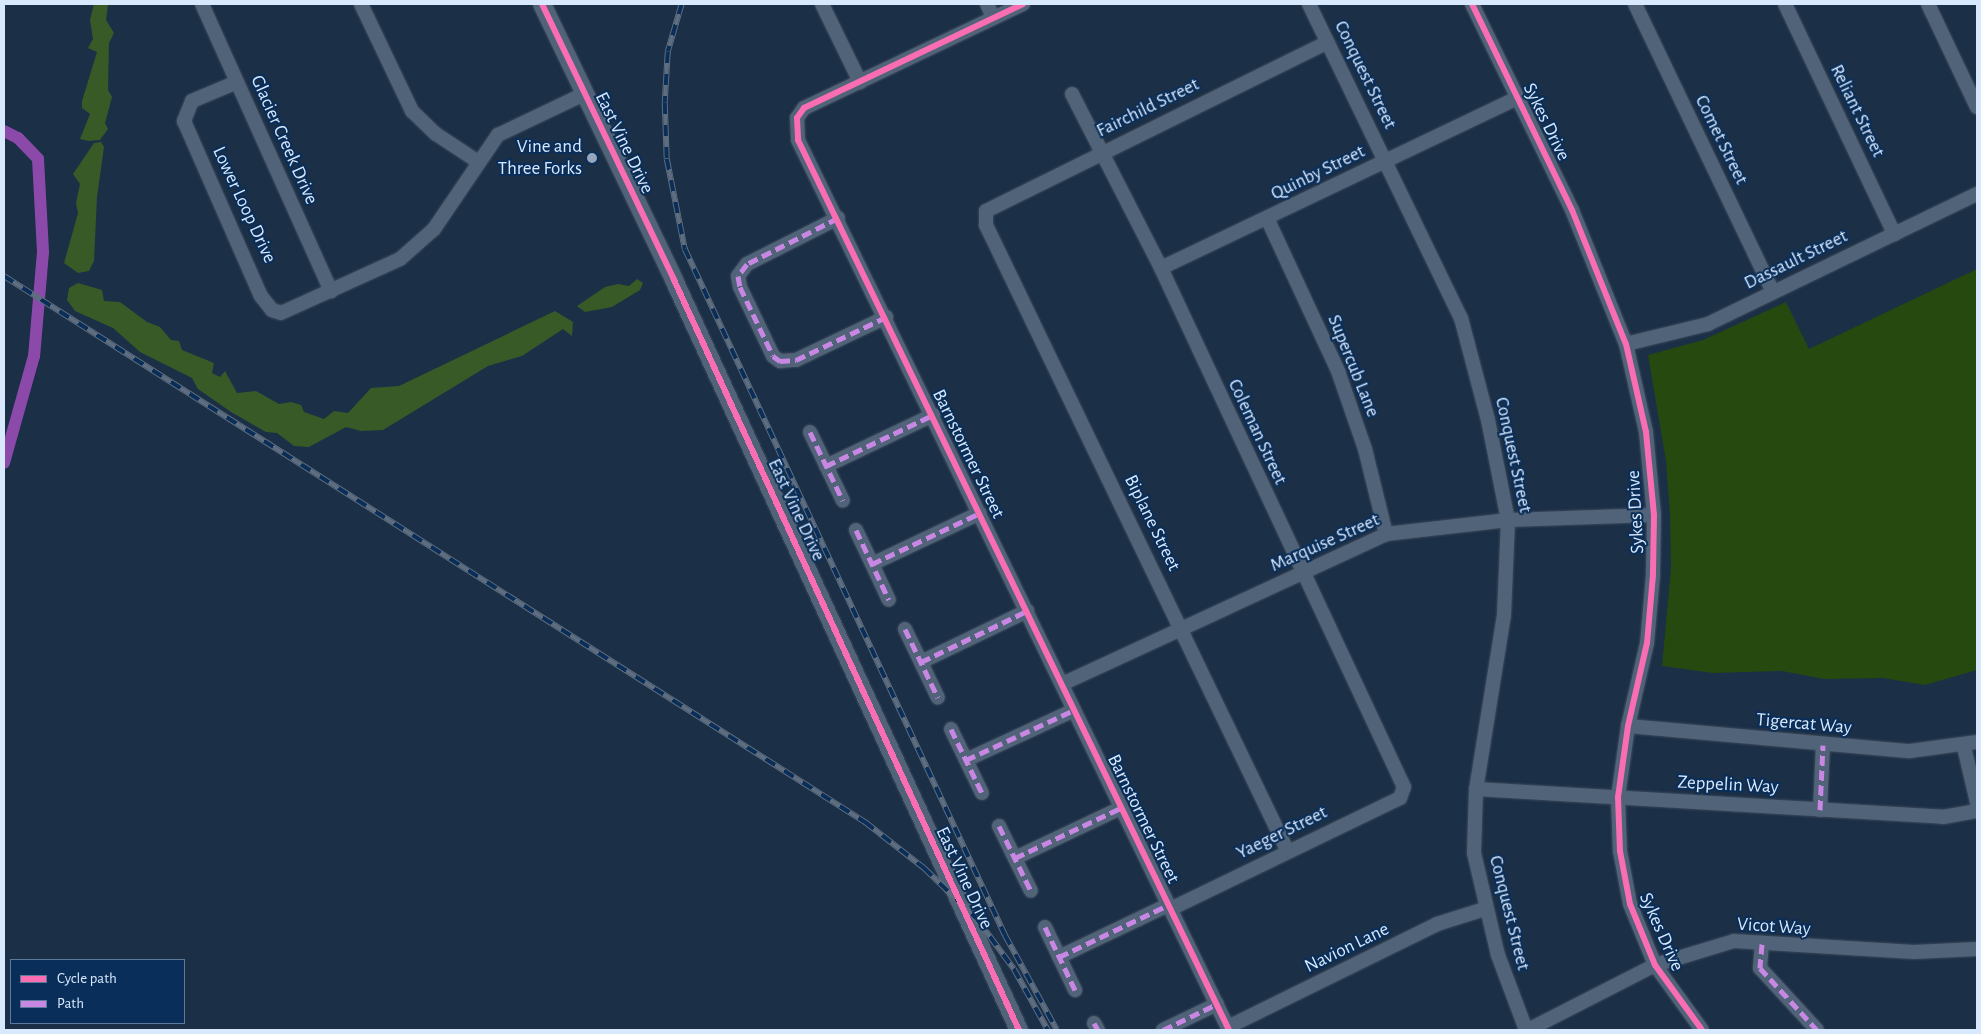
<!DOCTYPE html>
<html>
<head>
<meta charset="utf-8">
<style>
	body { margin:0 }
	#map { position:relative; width:1981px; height:1034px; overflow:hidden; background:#1b2f47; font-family:"Alegreya Sans",sans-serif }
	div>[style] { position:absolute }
	.green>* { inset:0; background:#25490f }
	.forest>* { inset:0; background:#375a27 }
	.canal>* { height:12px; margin:-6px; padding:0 6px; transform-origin:6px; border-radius:6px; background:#8b4aaa }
	.roads { filter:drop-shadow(0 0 1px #3d4a5b) drop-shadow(0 0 1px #3d4a5b) }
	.minor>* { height:14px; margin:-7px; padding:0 7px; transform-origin:7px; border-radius:7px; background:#516378 }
	.tertiary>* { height:18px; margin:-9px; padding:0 9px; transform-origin:9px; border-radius:9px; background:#516378 }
	.rail>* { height:5.5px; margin-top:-2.75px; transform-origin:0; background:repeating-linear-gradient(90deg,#092e59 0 11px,#5e6d7f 0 22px); box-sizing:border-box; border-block:1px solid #5e6d7f }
	.quiet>* { height:5px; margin-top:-2.5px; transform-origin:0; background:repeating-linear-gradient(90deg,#c787e3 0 10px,transparent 0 15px) }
	.cycleway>* { height:6px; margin:-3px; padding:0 3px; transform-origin:3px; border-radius:3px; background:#f96db3 }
	.dots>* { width:14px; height:14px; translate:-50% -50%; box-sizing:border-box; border:2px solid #092e59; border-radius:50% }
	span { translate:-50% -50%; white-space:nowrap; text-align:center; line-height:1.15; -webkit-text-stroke:4px #092e59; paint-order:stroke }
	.street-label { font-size:19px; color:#d8e8fd }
	.poi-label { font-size:19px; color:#d8e8fd }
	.right { translate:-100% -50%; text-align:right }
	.frame { position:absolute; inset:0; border:5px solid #d8e8fd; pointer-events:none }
	.legend { position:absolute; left:10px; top:959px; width:175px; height:65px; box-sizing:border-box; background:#092e59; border:1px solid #5c789b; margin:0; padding:6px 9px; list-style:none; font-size:15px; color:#d8e8fd }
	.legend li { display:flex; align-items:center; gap:10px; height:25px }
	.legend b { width:25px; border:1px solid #5c789b }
</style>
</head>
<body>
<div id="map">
	<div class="green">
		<div style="clip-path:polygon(1977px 269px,1977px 670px,1925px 685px,1883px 678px,1824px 679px,1782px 671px,1713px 673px,1662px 666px,1671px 568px,1670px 515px,1666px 461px,1648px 355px,1703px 340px,1786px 302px,1809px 349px)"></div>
	</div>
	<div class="forest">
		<div style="clip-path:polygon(94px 4px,108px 4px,106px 20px,114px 33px,109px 43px,108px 90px,112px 97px,105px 123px,108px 129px,100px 140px,89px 141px,80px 139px,90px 114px,82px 108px,82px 101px,97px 52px,88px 48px,93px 39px,90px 20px)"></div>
		<div style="clip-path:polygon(101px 142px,104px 147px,97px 197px,94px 261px,89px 271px,78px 273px,64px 263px,78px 213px,76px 203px,80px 184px,73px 174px,94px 143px)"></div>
		<div style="clip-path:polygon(637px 279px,643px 283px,640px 290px,612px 307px,585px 312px,577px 306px,605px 287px,618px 284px,629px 286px)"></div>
		<div style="clip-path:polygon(78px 283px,102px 290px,104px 301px,120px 302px,147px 322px,160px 327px,171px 340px,179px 341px,182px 350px,214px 363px,212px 373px,220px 377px,225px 371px,237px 393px,256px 391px,279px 404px,291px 402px,301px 405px,304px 412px,324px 419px,334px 411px,348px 413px,371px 388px,399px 386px,555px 311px,573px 322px,572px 336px,563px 329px,522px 356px,488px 366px,383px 430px,361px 431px,346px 427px,309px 447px,294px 446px,277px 433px,266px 432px,231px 412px,198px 389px,192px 378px,140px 352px,113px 328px,75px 311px,67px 300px,69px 288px)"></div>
	</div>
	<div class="canal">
		<div style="left:4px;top:131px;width:16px;rotate:27deg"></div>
		<div style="left:18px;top:138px;width:29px;rotate:46deg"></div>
		<div style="left:38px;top:159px;width:93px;rotate:86.9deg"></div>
		<div style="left:43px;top:252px;width:104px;rotate:94.9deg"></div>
		<div style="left:34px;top:356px;width:111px;rotate:105.7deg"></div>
	</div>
	<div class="roads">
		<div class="minor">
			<div style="left:202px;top:4px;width:315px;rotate:65.8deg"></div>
			<div style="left:361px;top:4px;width:119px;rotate:64.5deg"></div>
			<div style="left:412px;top:111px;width:33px;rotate:44deg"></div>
			<div style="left:436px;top:134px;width:49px;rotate:33.4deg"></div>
			<div style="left:822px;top:4px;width:87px;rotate:64deg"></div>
			<div style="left:987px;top:4px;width:14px;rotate:65deg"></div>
			<div style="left:1023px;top:4px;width:242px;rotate:154.6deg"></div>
			<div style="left:804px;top:108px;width:12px;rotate:125deg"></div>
			<div style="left:797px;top:118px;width:22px;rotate:87deg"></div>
			<div style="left:798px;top:140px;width:989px;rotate:64.16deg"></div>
			<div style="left:1309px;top:4px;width:349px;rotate:64.2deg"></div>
			<div style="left:1461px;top:318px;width:106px;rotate:75.2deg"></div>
			<div style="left:1488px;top:420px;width:102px;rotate:78.7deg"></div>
			<div style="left:1508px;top:520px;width:95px;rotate:92.4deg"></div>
			<div style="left:1504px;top:615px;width:176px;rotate:99.1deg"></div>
			<div style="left:1476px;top:789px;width:64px;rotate:91.8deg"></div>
			<div style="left:1474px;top:853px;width:105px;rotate:76.8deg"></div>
			<div style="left:1498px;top:955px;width:80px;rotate:69.5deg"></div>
			<div style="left:1472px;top:4px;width:229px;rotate:64.1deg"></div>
			<div style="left:1572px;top:210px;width:144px;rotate:68.1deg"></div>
			<div style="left:1626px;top:344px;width:90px;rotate:77.2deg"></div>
			<div style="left:1646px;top:432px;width:83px;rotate:84.5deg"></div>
			<div style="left:1654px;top:515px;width:60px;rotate:91deg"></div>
			<div style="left:1653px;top:575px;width:68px;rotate:95deg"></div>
			<div style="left:1647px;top:643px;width:85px;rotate:102.9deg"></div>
			<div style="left:1628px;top:726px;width:72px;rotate:98deg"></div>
			<div style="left:1618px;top:797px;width:54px;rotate:87.9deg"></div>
			<div style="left:1620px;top:851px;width:54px;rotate:79.3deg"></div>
			<div style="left:1630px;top:904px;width:66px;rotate:67.7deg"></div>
			<div style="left:1655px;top:965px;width:80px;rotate:54.1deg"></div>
			<div style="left:1635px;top:4px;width:319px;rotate:64.4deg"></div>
			<div style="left:1785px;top:4px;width:255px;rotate:64.6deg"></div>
			<div style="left:1928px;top:4px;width:114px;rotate:64.6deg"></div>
			<div style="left:237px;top:82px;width:49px;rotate:157.1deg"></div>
			<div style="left:192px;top:101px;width:22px;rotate:112deg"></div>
			<div style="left:184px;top:121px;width:191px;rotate:66.3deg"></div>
			<div style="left:261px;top:296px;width:18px;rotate:52deg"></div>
			<div style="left:272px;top:310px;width:9px;rotate:18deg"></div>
			<div style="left:281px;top:313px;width:131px;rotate:-24.4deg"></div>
			<div style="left:400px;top:259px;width:45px;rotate:-41.4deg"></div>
			<div style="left:434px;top:229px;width:114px;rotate:-55.8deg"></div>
			<div style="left:498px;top:135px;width:95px;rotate:-25.5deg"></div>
			<div style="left:1072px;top:94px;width:195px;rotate:62.9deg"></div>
			<div style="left:1161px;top:268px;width:573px;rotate:64.91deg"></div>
			<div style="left:1404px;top:787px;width:12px;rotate:110deg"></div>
			<div style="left:1400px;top:798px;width:255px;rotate:154.2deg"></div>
			<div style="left:838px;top:218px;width:102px;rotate:153.2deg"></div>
			<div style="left:747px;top:264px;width:15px;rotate:127deg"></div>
			<div style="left:738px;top:276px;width:11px;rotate:80deg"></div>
			<div style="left:740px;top:287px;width:76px;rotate:64.4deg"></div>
			<div style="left:773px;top:356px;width:9px;rotate:36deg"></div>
			<div style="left:780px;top:361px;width:16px;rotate:-4deg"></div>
			<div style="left:796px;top:360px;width:100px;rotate:-25.5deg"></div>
			<div style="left:1267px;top:218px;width:169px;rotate:65.1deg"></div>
			<div style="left:1338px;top:371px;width:83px;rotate:70.9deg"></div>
			<div style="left:1365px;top:449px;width:88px;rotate:76.1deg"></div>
			<div style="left:1161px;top:268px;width:395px;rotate:-25.5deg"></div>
			<div style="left:1626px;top:344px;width:84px;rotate:-13.7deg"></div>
			<div style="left:1708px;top:324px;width:299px;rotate:-25.8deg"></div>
			<div style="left:810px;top:432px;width:76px;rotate:64.4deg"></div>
			<div style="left:826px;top:466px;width:119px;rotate:-25.5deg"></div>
			<div style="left:856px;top:530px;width:77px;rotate:64.8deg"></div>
			<div style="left:872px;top:564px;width:119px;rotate:-25.3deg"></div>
			<div style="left:905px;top:629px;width:76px;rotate:64.4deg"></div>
			<div style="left:921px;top:662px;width:118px;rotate:-25.7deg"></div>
			<div style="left:1062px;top:684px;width:357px;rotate:-24.8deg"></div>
			<div style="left:1386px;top:534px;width:123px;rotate:-6.5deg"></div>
			<div style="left:1508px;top:520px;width:146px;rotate:-2deg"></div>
			<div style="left:1628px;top:726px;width:283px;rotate:5.1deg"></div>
			<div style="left:1910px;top:751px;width:68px;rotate:-7.7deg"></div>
			<div style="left:951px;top:729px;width:71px;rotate:64.2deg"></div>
			<div style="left:1964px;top:747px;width:57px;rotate:76.7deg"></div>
			<div style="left:966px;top:760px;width:119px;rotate:-24.8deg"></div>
			<div style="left:1476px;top:789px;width:468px;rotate:3.4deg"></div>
			<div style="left:1943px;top:817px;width:35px;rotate:-10deg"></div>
			<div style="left:1820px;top:810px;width:65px;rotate:-87.4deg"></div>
			<div style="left:999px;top:826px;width:72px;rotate:63.8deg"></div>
			<div style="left:1287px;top:850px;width:694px;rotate:-115.72deg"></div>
			<div style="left:986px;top:225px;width:14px;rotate:-90deg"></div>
			<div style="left:986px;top:211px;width:381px;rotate:-26.3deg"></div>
			<div style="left:1015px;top:858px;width:117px;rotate:-25.3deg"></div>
			<div style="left:1045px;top:927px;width:70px;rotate:64.5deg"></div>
			<div style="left:1762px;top:944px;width:24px;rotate:95deg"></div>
			<div style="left:1760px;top:968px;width:84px;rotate:47.4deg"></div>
			<div style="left:1059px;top:957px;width:121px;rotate:-25.5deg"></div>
			<div style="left:1094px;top:1023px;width:8px;rotate:60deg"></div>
			<div style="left:1228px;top:1027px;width:233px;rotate:-26.2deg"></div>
			<div style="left:1437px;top:924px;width:50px;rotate:-17.4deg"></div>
			<div style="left:1163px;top:1030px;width:60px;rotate:-25.7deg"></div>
			<div style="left:1528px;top:1030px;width:143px;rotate:-27.1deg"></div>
			<div style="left:1655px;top:965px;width:83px;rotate:-16.9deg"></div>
			<div style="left:1734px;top:941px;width:180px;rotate:3.5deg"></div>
			<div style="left:1914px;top:952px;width:63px;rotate:-2.7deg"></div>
		</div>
		<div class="tertiary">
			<div style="left:542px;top:4px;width:306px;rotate:64.4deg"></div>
			<div style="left:674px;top:280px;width:826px;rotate:65.3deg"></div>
		</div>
	</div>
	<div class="rail">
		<div style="left:682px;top:4px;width:50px;rotate:106.3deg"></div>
		<div style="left:668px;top:52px;width:51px;rotate:93.4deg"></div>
		<div style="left:665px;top:103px;width:56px;rotate:88deg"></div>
		<div style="left:667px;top:159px;width:92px;rotate:78.7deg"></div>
		<div style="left:685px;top:249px;width:757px;rotate:64.99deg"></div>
		<div style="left:1005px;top:935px;width:108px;rotate:61.3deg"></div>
		<div style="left:4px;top:276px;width:1020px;rotate:32.38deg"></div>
		<div style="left:865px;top:822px;width:75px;rotate:37.9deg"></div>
		<div style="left:924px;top:868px;width:74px;rotate:43.9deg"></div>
		<div style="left:977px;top:919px;width:62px;rotate:53.5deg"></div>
		<div style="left:1014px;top:969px;width:70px;rotate:60.9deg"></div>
	</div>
	<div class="quiet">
		<div style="left:838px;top:218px;width:102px;rotate:153.2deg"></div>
		<div style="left:747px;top:264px;width:15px;rotate:127deg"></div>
		<div style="left:738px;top:276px;width:11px;rotate:80deg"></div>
		<div style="left:740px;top:287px;width:76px;rotate:64.4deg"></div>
		<div style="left:773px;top:356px;width:9px;rotate:36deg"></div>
		<div style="left:780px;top:361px;width:16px;rotate:-4deg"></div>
		<div style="left:796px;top:360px;width:100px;rotate:-25.5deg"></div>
		<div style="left:810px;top:432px;width:76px;rotate:64.4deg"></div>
		<div style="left:826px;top:466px;width:119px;rotate:-25.5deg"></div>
		<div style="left:856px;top:530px;width:77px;rotate:64.8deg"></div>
		<div style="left:872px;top:564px;width:119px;rotate:-25.3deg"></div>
		<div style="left:905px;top:629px;width:76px;rotate:64.4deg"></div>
		<div style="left:921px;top:662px;width:118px;rotate:-25.7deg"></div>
		<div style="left:951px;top:729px;width:71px;rotate:64.2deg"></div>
		<div style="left:966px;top:760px;width:119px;rotate:-24.8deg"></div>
		<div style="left:1820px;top:810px;width:65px;rotate:-87.4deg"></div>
		<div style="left:999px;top:826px;width:72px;rotate:63.8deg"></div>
		<div style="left:1015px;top:858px;width:117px;rotate:-25.3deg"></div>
		<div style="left:1045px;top:927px;width:70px;rotate:64.5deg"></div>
		<div style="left:1762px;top:944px;width:24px;rotate:95deg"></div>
		<div style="left:1760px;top:968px;width:84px;rotate:47.4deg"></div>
		<div style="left:1059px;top:957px;width:121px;rotate:-25.5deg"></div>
		<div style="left:1094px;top:1023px;width:8px;rotate:60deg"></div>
		<div style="left:1163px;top:1030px;width:60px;rotate:-25.7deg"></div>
	</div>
	<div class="cycleway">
		<div style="left:542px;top:4px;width:306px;rotate:64.4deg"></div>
		<div style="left:674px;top:280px;width:826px;rotate:65.3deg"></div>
		<div style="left:1023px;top:4px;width:242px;rotate:154.6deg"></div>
		<div style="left:804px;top:108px;width:12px;rotate:125deg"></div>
		<div style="left:797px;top:118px;width:22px;rotate:87deg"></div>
		<div style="left:798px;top:140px;width:989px;rotate:64.16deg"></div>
		<div style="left:1472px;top:4px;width:229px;rotate:64.1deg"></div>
		<div style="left:1572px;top:210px;width:144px;rotate:68.1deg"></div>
		<div style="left:1626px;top:344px;width:90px;rotate:77.2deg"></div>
		<div style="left:1646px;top:432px;width:83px;rotate:84.5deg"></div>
		<div style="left:1654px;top:515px;width:60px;rotate:91deg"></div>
		<div style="left:1653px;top:575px;width:68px;rotate:95deg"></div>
		<div style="left:1647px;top:643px;width:85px;rotate:102.9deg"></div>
		<div style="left:1628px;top:726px;width:72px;rotate:98deg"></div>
		<div style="left:1618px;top:797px;width:54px;rotate:87.9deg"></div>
		<div style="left:1620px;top:851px;width:54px;rotate:79.3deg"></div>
		<div style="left:1630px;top:904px;width:66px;rotate:67.7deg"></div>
		<div style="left:1655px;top:965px;width:80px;rotate:54.1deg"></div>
	</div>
	<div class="dots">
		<div style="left:592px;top:158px;background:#96a7bd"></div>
	</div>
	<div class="street-label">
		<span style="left:1365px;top:75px;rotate:64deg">Conquest Street</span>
		<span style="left:1148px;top:108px;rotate:-26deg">Fairchild Street</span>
		<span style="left:1857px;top:111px;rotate:64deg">Reliant Street</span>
		<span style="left:1546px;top:122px;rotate:64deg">Sykes Drive</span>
		<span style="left:284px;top:140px;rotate:66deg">Glacier Creek Drive</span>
		<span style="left:1721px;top:140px;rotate:64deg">Comet Street</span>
		<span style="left:624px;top:143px;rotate:64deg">East Vine Drive</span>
		<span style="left:1318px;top:173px;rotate:-26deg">Quinby Street</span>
		<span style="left:244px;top:205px;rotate:65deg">Lower Loop Drive</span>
		<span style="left:1796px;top:260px;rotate:-26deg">Dassault Street</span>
		<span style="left:1353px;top:366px;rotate:68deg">Supercub Lane</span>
		<span style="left:1257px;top:432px;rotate:65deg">Coleman Street</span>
		<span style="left:968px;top:454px;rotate:64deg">Barnstormer Street</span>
		<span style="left:1513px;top:455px;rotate:78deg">Conquest Street</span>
		<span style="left:796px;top:510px;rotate:65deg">East Vine Drive</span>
		<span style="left:1636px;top:512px;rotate:-93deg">Sykes Drive</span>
		<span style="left:1152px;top:523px;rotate:64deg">Biplane Street</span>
		<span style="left:1325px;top:543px;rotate:-24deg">Marquise Street</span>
		<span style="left:1804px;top:724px;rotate:5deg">Tigercat Way</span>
		<span style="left:1728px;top:785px;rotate:3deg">Zeppelin Way</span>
		<span style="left:1143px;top:819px;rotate:64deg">Barnstormer Street</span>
		<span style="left:1282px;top:833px;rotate:-26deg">Yaeger Street</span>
		<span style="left:964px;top:878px;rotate:65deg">East Vine Drive</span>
		<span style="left:1509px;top:913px;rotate:76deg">Conquest Street</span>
		<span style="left:1774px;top:927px;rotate:4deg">Vicot Way</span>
		<span style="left:1661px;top:932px;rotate:66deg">Sykes Drive</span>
		<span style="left:1347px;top:948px;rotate:-26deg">Navion Lane</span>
	</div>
	<div class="poi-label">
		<span class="right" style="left:582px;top:158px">Vine and<br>Three Forks</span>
	</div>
	<div class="frame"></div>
	<ul class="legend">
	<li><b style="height:6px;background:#f96db3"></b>Cycle path</li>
	<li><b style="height:6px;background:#c787e3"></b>Path</li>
	</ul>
</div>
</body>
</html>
